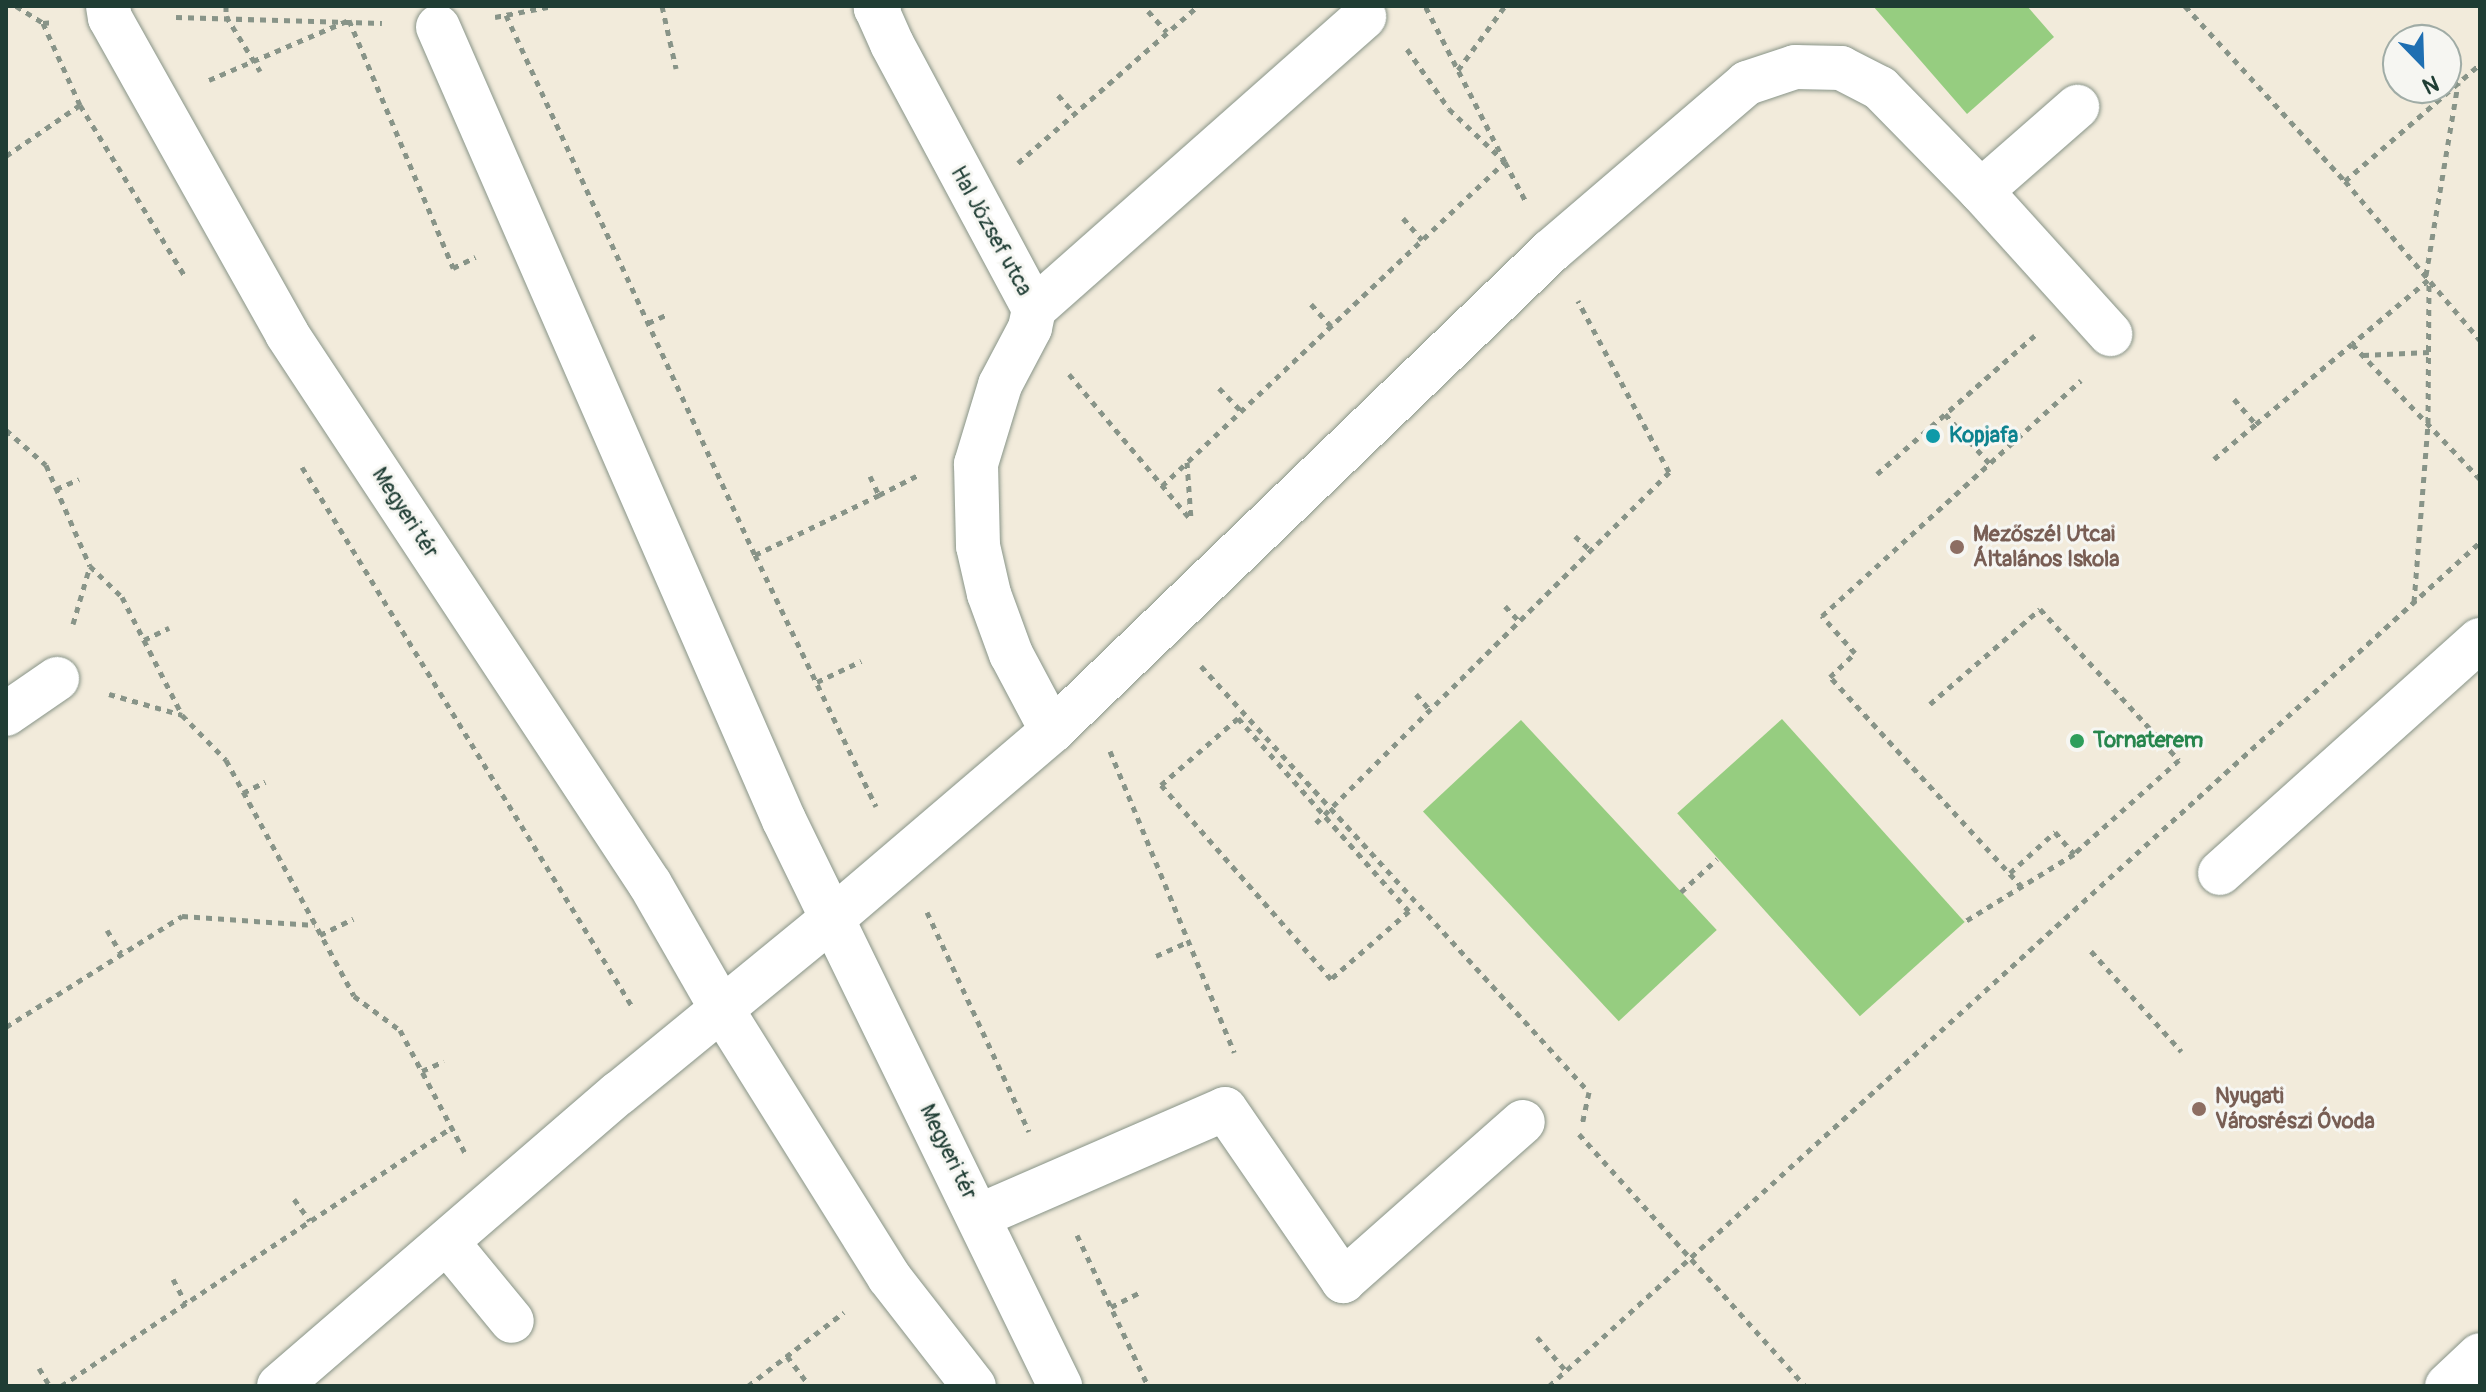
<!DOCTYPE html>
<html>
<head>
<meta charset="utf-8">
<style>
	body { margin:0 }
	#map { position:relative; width:2486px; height:1392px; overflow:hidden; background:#f2ebdb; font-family:Pangolin,sans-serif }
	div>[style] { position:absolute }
	.green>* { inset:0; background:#96cd80; transform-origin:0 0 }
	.path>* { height:5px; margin-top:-2.5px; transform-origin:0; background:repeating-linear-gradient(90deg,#889488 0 6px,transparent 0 12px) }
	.roads { filter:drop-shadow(0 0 2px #889488) drop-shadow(0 0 2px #889488) }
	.minor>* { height:44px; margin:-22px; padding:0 22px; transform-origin:22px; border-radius:22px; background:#fff }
	.dots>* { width:22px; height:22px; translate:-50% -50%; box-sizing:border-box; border:4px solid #f6f6f2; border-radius:50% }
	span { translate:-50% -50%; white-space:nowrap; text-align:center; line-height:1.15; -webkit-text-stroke:6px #f6f6f2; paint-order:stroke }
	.street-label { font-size:22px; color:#1f3d34 }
	.culture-label { font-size:22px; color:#0d838f; font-weight:700 }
	.left { translate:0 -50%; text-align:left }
	.education-label { font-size:22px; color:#785e54; font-weight:700 }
	.leisure-label { font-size:22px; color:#27864d; font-weight:700 }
	.frame { position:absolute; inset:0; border:8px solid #1f3d34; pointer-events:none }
	.north { position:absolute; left:2382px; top:24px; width:80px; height:80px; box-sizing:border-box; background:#f6f6f2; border:2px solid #a0aca6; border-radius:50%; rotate:157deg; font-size:22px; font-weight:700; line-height:32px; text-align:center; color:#1f3d34 }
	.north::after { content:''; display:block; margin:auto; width:28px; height:36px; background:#1f6fb2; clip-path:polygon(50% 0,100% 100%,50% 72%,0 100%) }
</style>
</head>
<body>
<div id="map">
	<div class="green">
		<div style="clip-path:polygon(1873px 6px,2027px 6px,2054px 37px,1967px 114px)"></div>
		<div style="left:1782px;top:719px;width:273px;height:141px;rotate:48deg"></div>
		<div style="left:1521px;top:720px;width:287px;height:134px;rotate:47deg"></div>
	</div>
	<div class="path">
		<div style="left:16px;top:6px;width:32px;rotate:32deg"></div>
		<div style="left:43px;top:23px;width:11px;rotate:-5deg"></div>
		<div style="left:226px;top:6px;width:10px;rotate:90deg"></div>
		<div style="left:226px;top:16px;width:65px;rotate:58.3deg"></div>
		<div style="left:662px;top:6px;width:64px;rotate:77.3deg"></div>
		<div style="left:2185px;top:6px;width:237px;rotate:47.6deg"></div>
		<div style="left:2345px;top:181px;width:209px;rotate:49.7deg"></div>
		<div style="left:1148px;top:11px;width:28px;rotate:48deg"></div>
		<div style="left:506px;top:15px;width:595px;rotate:65.25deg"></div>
		<div style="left:755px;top:555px;width:279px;rotate:64.3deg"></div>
		<div style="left:176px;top:17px;width:206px;rotate:1.7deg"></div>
		<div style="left:495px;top:17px;width:59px;rotate:-10.7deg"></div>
		<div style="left:1407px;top:49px;width:73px;rotate:55deg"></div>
		<div style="left:1449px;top:109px;width:77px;rotate:43.4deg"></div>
		<div style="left:1505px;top:162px;width:43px;rotate:62.2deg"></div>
		<div style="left:1458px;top:70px;width:79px;rotate:-53.7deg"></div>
		<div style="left:209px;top:80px;width:152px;rotate:-23.2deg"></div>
		<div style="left:349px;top:20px;width:269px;rotate:67.2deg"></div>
		<div style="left:453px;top:268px;width:25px;rotate:-26deg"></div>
		<div style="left:2429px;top:88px;width:16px;rotate:50deg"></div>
		<div style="left:1058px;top:95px;width:25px;rotate:48deg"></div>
		<div style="left:80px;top:105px;width:199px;rotate:58.5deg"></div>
		<div style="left:6px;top:156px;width:90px;rotate:-34.6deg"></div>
		<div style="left:80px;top:105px;width:90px;rotate:-114.3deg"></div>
		<div style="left:1018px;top:163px;width:239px;rotate:-41.1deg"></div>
		<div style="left:2345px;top:181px;width:179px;rotate:-40.9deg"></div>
		<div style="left:1403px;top:218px;width:29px;rotate:49deg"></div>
		<div style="left:2426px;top:275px;width:195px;rotate:-80.5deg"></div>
		<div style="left:2428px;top:280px;width:99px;rotate:139.9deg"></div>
		<div style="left:2352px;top:344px;width:186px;rotate:46.5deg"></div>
		<div style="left:1311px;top:304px;width:30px;rotate:48deg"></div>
		<div style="left:648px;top:323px;width:22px;rotate:-24deg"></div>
		<div style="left:2363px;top:355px;width:66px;rotate:-2.6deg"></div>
		<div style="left:1069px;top:374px;width:190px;rotate:50.1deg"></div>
		<div style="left:1219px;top:388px;width:32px;rotate:46deg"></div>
		<div style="left:2234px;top:399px;width:33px;rotate:49deg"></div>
		<div style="left:2256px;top:424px;width:125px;rotate:-39.8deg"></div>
		<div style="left:1945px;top:414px;width:67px;rotate:48deg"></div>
		<div style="left:6px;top:430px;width:53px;rotate:41.2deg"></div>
		<div style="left:46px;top:465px;width:110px;rotate:66.5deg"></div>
		<div style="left:90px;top:566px;width:45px;rotate:44.1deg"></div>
		<div style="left:122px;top:597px;width:132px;rotate:63deg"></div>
		<div style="left:182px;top:715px;width:63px;rotate:45.6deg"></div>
		<div style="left:226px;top:760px;width:268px;rotate:61.5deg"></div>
		<div style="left:354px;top:996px;width:57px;rotate:36.5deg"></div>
		<div style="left:400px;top:1030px;width:139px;rotate:62.1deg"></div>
		<div style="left:2214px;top:459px;width:55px;rotate:-39.8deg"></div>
		<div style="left:1187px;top:462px;width:57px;rotate:86deg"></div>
		<div style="left:302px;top:467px;width:634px;rotate:58.54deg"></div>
		<div style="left:1877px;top:474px;width:210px;rotate:-41.3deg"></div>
		<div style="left:870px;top:476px;width:21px;rotate:65deg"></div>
		<div style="left:879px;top:495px;width:44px;rotate:-27.1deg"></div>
		<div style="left:1162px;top:486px;width:472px;rotate:-43.4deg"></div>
		<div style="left:1505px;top:162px;width:175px;rotate:-117.1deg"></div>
		<div style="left:56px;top:489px;width:25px;rotate:-23deg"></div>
		<div style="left:1575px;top:536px;width:21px;rotate:43deg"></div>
		<div style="left:755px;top:555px;width:138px;rotate:-25.8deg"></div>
		<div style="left:2414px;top:602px;width:180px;rotate:-85.5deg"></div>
		<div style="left:2428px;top:423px;width:142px;rotate:-89.6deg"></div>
		<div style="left:1505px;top:606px;width:21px;rotate:47deg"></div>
		<div style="left:73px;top:624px;width:60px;rotate:-73.7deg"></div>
		<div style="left:144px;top:640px;width:28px;rotate:-26deg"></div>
		<div style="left:1201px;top:666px;width:576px;rotate:47.67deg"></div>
		<div style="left:1589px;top:1092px;width:34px;rotate:102deg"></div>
		<div style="left:817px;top:682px;width:49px;rotate:-25.5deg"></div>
		<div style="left:109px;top:694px;width:76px;rotate:16deg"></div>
		<div style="left:1416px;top:694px;width:21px;rotate:49deg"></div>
		<div style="left:1930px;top:704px;width:145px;rotate:-40.8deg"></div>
		<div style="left:2040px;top:609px;width:205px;rotate:47.4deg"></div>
		<div style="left:2179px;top:760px;width:141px;rotate:138.2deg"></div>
		<div style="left:2074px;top:854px;width:129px;rotate:148.3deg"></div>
		<div style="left:1238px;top:718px;width:258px;rotate:48.5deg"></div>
		<div style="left:1409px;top:911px;width:103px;rotate:138.9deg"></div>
		<div style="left:1331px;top:979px;width:258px;rotate:-131.2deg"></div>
		<div style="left:1161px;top:785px;width:102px;rotate:-41deg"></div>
		<div style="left:1110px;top:751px;width:326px;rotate:67.6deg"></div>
		<div style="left:243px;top:793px;width:25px;rotate:-27deg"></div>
		<div style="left:1316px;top:823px;width:498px;rotate:-44.8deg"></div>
		<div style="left:1669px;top:472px;width:194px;rotate:-118deg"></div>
		<div style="left:2010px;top:873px;width:61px;rotate:-42.3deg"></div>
		<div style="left:2055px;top:832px;width:29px;rotate:49deg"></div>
		<div style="left:2022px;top:887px;width:285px;rotate:-132.4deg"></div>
		<div style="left:1830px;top:677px;width:35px;rotate:-44deg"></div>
		<div style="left:1855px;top:653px;width:50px;rotate:-131.7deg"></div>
		<div style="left:1822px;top:616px;width:350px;rotate:-42.3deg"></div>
		<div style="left:1681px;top:892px;width:49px;rotate:-42.5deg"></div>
		<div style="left:927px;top:912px;width:242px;rotate:65.1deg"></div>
		<div style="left:107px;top:930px;width:27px;rotate:59deg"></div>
		<div style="left:320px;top:935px;width:37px;rotate:-26deg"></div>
		<div style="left:2091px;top:951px;width:135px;rotate:48deg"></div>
		<div style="left:1156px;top:956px;width:35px;rotate:-24deg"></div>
		<div style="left:6px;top:1027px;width:208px;rotate:-32.2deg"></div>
		<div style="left:182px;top:916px;width:133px;rotate:3.9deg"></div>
		<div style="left:422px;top:1071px;width:24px;rotate:-24deg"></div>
		<div style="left:1579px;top:1134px;width:338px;rotate:48.1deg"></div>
		<div style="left:294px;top:1199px;width:27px;rotate:54deg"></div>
		<div style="left:1077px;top:1235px;width:167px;rotate:64.8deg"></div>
		<div style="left:173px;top:1279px;width:27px;rotate:62deg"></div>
		<div style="left:1111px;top:1307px;width:35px;rotate:-27deg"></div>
		<div style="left:1537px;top:1337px;width:45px;rotate:49.5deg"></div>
		<div style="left:787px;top:1356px;width:38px;rotate:53deg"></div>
		<div style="left:39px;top:1368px;width:21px;rotate:59deg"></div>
		<div style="left:61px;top:1386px;width:470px;rotate:-33.5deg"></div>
		<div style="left:748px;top:1386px;width:121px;rotate:-37.6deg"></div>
		<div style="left:1549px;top:1386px;width:1257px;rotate:-42.19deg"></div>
	</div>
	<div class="roads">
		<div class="minor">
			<div style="left:108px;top:6px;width:12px;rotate:81deg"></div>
			<div style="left:110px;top:18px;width:362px;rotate:60.7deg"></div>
			<div style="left:287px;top:334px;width:659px;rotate:56.58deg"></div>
			<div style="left:650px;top:884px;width:143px;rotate:60.2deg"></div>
			<div style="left:721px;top:1008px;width:317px;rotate:58deg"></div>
			<div style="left:889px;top:1277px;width:138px;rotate:52.1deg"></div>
			<div style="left:879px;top:6px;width:4px;rotate:146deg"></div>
			<div style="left:876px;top:8px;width:39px;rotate:66deg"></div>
			<div style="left:892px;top:44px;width:301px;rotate:61.8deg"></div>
			<div style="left:1034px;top:309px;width:19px;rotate:102deg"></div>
			<div style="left:1030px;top:328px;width:64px;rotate:117.8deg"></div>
			<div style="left:1000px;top:385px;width:83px;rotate:106.9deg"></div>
			<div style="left:976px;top:464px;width:82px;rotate:88.6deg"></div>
			<div style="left:978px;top:546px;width:49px;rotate:77.1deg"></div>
			<div style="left:989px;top:594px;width:64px;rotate:69.9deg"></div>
			<div style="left:1011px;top:654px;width:87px;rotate:62deg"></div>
			<div style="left:438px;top:27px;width:865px;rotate:66.43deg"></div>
			<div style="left:784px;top:820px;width:630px;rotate:64deg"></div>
			<div style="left:1981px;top:191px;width:128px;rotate:-41.2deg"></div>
			<div style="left:1034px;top:309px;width:441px;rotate:-41.5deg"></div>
			<div style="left:6px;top:714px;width:62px;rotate:-34.5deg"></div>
			<div style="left:2220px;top:873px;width:349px;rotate:-41.9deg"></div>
			<div style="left:979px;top:1216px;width:268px;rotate:-23.5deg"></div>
			<div style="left:1225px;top:1109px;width:209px;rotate:55.5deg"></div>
			<div style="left:1343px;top:1281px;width:240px;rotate:-41.5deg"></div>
			<div style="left:447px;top:1242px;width:102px;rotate:50.6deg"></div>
			<div style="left:279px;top:1386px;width:449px;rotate:-40.8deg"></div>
			<div style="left:619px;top:1093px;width:276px;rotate:-39.3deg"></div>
			<div style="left:833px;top:918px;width:288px;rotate:-40.5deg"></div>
			<div style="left:1052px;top:731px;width:692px;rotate:-43.89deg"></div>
			<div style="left:1551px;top:251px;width:258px;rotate:-40.6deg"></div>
			<div style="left:1747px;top:83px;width:51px;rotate:-18.4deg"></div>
			<div style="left:1795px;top:67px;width:46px;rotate:1.2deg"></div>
			<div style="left:1841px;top:68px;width:44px;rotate:27.1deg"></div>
			<div style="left:1880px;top:88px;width:144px;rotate:45.6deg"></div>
			<div style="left:1981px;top:191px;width:193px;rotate:47.9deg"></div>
			<div style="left:2447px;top:1386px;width:45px;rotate:-43.2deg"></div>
		</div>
	</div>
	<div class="dots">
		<div style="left:1933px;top:436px;background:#0f9aa8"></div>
		<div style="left:1957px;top:547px;background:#8d6e63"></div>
		<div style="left:2077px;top:741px;background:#2e9e5b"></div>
		<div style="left:2199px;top:1109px;background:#8d6e63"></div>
	</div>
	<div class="street-label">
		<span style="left:991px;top:231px;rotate:61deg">Hal József utca</span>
		<span style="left:405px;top:513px;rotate:57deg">Megyeri tér</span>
		<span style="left:948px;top:1152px;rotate:64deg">Megyeri tér</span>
	</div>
	<div class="culture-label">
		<span class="left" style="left:1949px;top:436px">Kopjafa</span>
	</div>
	<div class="education-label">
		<span class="left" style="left:1973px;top:547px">Mezőszél Utcai<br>Általános Iskola</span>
		<span class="left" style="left:2215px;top:1109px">Nyugati<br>Városrészi Óvoda</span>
	</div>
	<div class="leisure-label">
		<span class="left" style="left:2093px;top:741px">Tornaterem</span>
	</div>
	<div class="frame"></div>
	<div class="north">N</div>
</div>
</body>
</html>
